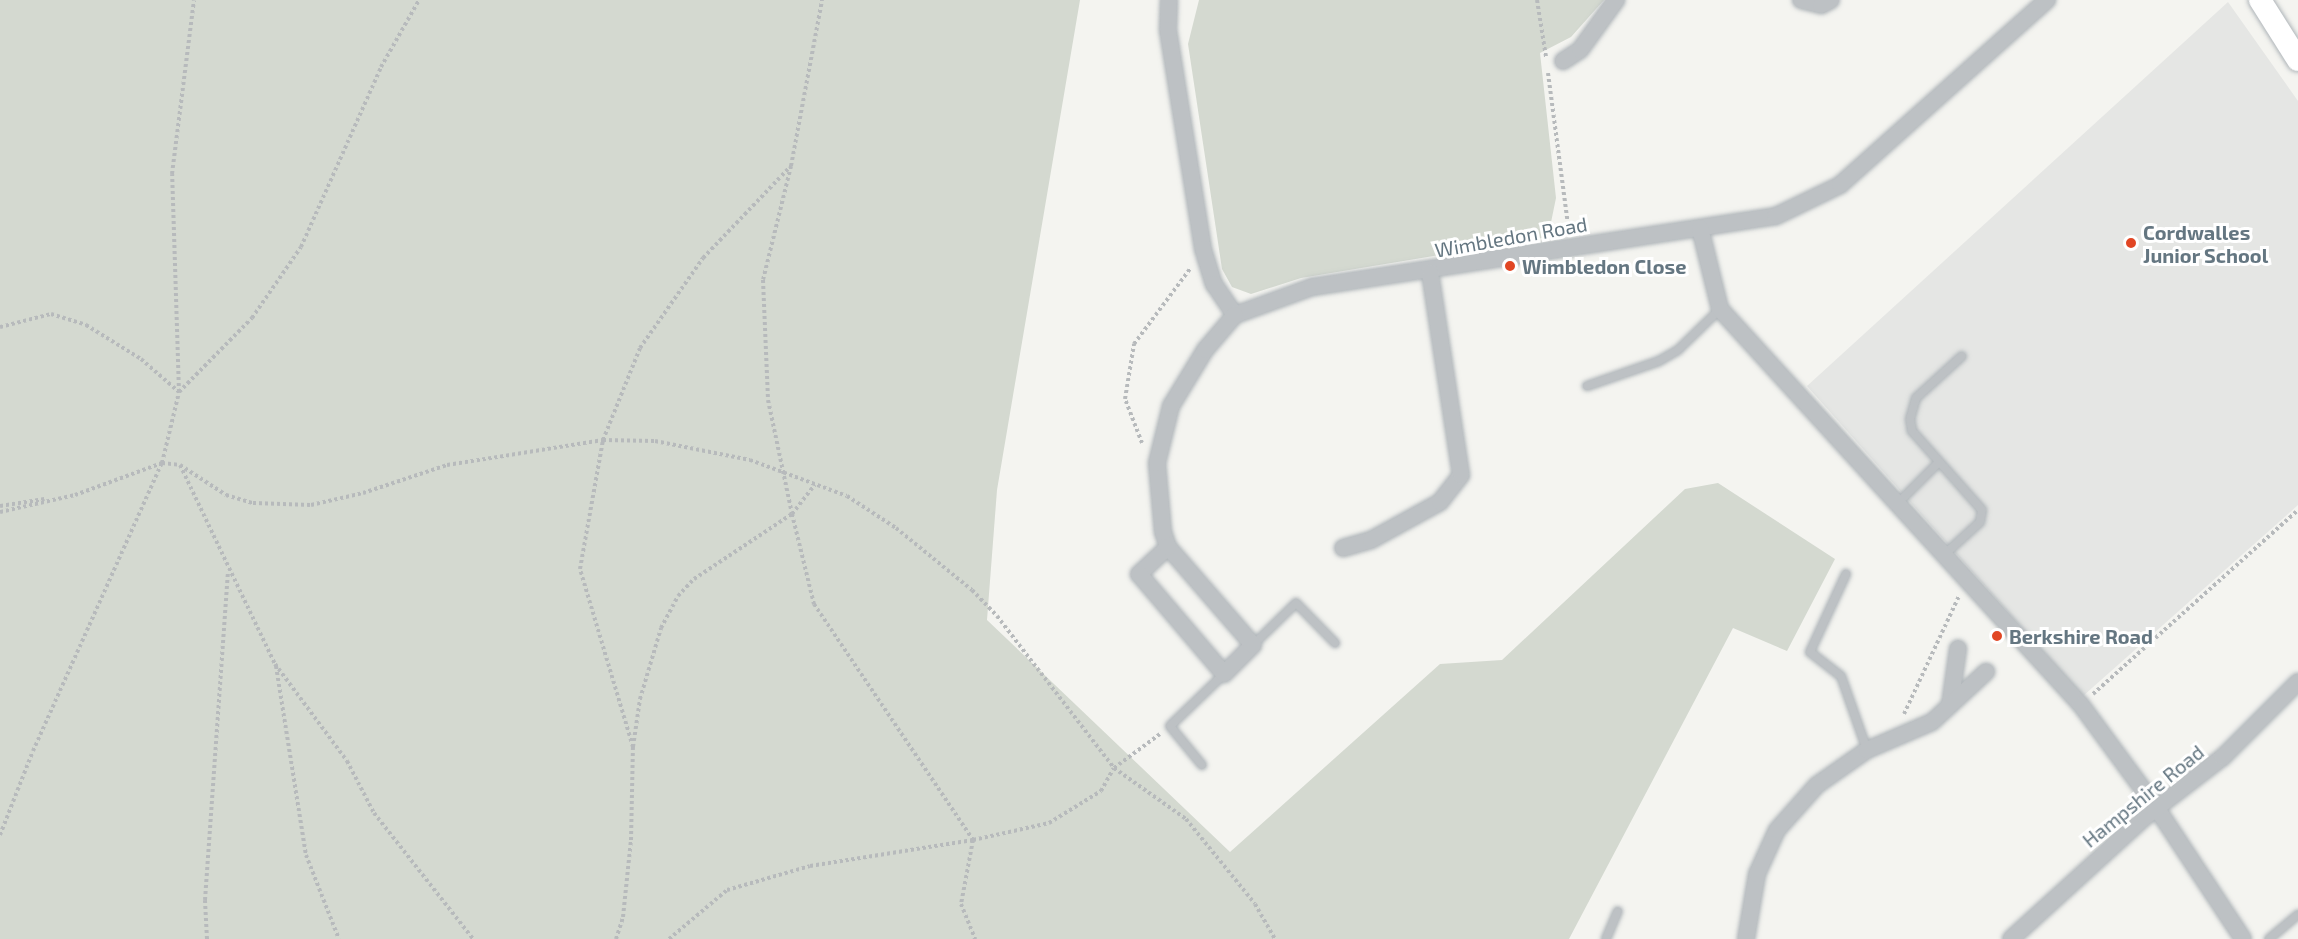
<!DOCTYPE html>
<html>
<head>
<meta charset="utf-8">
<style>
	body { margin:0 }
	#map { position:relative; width:2298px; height:939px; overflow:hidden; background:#f4f4f0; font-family:"Exo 2",sans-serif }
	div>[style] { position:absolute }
	.built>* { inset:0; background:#e5e6e4 }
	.green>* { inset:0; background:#d4d9d0 }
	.path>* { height:4px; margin-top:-2px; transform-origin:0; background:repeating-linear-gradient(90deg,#b7babc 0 3px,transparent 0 6px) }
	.roads { filter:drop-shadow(0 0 2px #afb5b9) drop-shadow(0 0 2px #afb5b9) }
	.lane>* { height:8px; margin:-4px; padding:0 4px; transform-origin:4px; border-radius:4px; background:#bdc1c4 }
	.street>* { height:16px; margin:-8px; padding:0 8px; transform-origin:8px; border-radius:8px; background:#bdc1c4 }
	.secondary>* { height:22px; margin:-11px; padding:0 11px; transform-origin:11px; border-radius:11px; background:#fff }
	.dots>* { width:16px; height:16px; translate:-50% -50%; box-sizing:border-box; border:3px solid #fff; border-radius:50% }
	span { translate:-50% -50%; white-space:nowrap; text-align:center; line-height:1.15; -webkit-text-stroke:6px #fff; paint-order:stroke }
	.poi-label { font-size:20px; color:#647681; font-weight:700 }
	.left { translate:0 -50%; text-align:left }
	.street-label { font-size:20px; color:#647681 }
</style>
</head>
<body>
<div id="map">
	<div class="built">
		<div style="clip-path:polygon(2228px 2px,2298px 101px,2298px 505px,2083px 696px,1807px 386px)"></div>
	</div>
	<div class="green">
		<div style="clip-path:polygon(0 0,1080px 0,997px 490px,987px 620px,1230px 852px,1440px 664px,1502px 660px,1685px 489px,1718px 483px,1835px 559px,1787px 651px,1733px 628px,1569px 939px,0 939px)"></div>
		<div style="clip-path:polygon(1199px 0,1604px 0,1571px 37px,1540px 53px,1556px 198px,1548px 237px,1301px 278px,1251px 294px,1232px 287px,1222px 269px,1188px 44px)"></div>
	</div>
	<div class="path">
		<div style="left:1537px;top:0;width:58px;rotate:81deg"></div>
		<div style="left:1548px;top:73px;width:160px;rotate:82.5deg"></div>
		<div style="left:791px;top:166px;width:117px;rotate:103.8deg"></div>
		<div style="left:763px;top:280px;width:120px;rotate:87.6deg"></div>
		<div style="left:768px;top:400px;width:116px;rotate:78.1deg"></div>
		<div style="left:792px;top:514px;width:93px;rotate:76.3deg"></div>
		<div style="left:814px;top:604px;width:285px;rotate:56deg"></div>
		<div style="left:973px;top:840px;width:65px;rotate:100.6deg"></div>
		<div style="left:961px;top:904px;width:38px;rotate:68deg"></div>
		<div style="left:0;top:327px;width:53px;rotate:-14.3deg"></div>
		<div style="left:51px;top:314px;width:37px;rotate:17deg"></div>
		<div style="left:86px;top:325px;width:65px;rotate:31.7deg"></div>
		<div style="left:141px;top:359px;width:50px;rotate:41deg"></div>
		<div style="left:179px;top:392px;width:104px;rotate:-45.4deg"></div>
		<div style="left:252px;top:318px;width:86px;rotate:-55.4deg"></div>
		<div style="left:301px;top:247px;width:197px;rotate:-66deg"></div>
		<div style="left:381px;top:67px;width:77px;rotate:-60.4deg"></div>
		<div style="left:1142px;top:443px;width:47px;rotate:-111.1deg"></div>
		<div style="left:1125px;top:399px;width:56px;rotate:-80.7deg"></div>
		<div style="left:1134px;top:344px;width:94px;rotate:-53.3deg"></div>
		<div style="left:180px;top:465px;width:221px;rotate:64.5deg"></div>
		<div style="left:275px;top:664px;width:121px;rotate:53.4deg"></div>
		<div style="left:347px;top:761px;width:59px;rotate:62.6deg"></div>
		<div style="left:374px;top:813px;width:160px;rotate:51.8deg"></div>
		<div style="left:0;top:506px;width:45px;rotate:-9deg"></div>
		<div style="left:0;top:512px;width:77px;rotate:-12.8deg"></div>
		<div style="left:75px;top:495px;width:93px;rotate:-20.2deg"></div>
		<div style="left:162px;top:463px;width:18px;rotate:6deg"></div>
		<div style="left:180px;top:465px;width:55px;rotate:33.1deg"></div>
		<div style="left:226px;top:495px;width:28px;rotate:17deg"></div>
		<div style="left:253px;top:503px;width:58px;rotate:2deg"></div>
		<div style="left:311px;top:505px;width:53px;rotate:-13deg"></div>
		<div style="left:363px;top:493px;width:89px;rotate:-18.4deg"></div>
		<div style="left:447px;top:465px;width:158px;rotate:-9.1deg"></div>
		<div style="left:603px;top:440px;width:52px;rotate:1.1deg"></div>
		<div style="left:655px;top:441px;width:97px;rotate:11.3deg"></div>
		<div style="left:750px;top:460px;width:103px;rotate:20.4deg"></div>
		<div style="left:847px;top:496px;width:59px;rotate:33.1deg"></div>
		<div style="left:896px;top:528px;width:98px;rotate:39.2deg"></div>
		<div style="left:972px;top:590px;width:36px;rotate:46deg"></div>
		<div style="left:997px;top:616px;width:192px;rotate:52.4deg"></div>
		<div style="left:1114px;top:768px;width:88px;rotate:35.3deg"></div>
		<div style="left:1186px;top:819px;width:109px;rotate:50.9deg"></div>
		<div style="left:1255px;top:904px;width:40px;rotate:60.3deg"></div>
		<div style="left:276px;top:666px;width:191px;rotate:81deg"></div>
		<div style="left:306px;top:855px;width:90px;rotate:68.6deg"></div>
		<div style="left:2093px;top:694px;width:275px;rotate:-41.9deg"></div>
		<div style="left:1904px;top:714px;width:130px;rotate:-65deg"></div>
		<div style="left:633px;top:747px;width:186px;rotate:-106.6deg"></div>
		<div style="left:580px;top:569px;width:131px;rotate:-79.9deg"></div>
		<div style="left:603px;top:440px;width:99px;rotate:-68.1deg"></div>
		<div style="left:640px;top:348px;width:110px;rotate:-55deg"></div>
		<div style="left:703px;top:258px;width:127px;rotate:-46.3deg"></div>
		<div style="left:791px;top:166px;width:169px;rotate:-79.4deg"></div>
		<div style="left:0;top:835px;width:90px;rotate:-68.6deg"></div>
		<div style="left:33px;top:751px;width:316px;rotate:-65.9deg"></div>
		<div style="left:162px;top:463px;width:73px;rotate:-76.5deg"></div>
		<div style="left:179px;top:392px;width:218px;rotate:-91.8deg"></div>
		<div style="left:172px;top:174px;width:175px;rotate:-82.8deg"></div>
		<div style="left:207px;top:939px;width:39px;rotate:-93deg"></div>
		<div style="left:205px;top:900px;width:329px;rotate:-86deg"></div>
		<div style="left:616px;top:939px;width:23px;rotate:-72deg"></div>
		<div style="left:623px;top:917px;width:77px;rotate:-84.1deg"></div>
		<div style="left:631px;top:840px;width:93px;rotate:-88.8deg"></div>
		<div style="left:633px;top:747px;width:49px;rotate:-81.7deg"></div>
		<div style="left:640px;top:699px;width:74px;rotate:-73.5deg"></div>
		<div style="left:661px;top:628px;width:36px;rotate:-62deg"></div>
		<div style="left:678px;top:596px;width:23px;rotate:-47deg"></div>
		<div style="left:694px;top:579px;width:118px;rotate:-33.6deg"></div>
		<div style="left:792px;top:514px;width:37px;rotate:-52deg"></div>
		<div style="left:669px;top:939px;width:76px;rotate:-40.2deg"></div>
		<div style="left:727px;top:890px;width:86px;rotate:-16.1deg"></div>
		<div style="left:810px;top:866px;width:165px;rotate:-9.1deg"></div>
		<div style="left:973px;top:840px;width:78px;rotate:-12.6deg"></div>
		<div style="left:1049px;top:823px;width:61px;rotate:-31.6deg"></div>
		<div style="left:1101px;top:791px;width:26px;rotate:-61deg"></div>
		<div style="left:1114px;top:768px;width:57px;rotate:-36.5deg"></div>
	</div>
	<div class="roads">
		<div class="lane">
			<div style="left:1587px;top:386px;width:76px;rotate:-19.1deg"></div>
			<div style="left:1659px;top:361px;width:22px;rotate:-30deg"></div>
			<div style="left:1678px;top:350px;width:59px;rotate:-44.3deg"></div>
			<div style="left:1899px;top:502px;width:55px;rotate:-45deg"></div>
			<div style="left:1945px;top:554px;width:47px;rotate:-42.4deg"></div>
			<div style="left:1980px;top:522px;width:12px;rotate:-81deg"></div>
			<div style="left:1982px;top:510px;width:106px;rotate:-131.5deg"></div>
			<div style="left:1912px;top:431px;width:12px;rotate:-99deg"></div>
			<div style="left:1910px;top:419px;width:22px;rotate:-74deg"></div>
			<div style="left:1916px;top:398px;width:62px;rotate:-42.4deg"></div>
			<div style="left:1846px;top:574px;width:86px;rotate:114.8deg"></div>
			<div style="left:1810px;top:652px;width:39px;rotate:38deg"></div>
			<div style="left:1841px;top:676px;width:78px;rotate:70.6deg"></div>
			<div style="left:1253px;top:645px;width:60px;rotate:-44.3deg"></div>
			<div style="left:1296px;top:603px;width:56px;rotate:45.7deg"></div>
			<div style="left:1202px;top:765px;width:50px;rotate:-129.4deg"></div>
			<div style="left:1170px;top:726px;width:75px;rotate:-43.9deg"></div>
			<div style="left:1606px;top:939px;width:30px;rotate:-67deg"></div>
			<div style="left:2269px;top:939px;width:38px;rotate:-40deg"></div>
		</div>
		<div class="street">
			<div style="left:1169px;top:0;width:30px;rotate:92deg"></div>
			<div style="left:1168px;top:30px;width:222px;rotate:80.9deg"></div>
			<div style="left:1203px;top:249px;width:37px;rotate:73deg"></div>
			<div style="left:1214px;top:284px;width:37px;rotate:56deg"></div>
			<div style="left:1235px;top:315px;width:82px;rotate:-20deg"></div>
			<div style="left:1312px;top:287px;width:469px;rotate:-8.7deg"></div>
			<div style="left:1776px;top:216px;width:71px;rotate:-25.8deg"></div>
			<div style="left:1840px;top:185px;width:278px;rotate:-41.8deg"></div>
			<div style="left:1801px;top:0;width:21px;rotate:14deg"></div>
			<div style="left:1821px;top:5px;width:11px;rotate:-27deg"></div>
			<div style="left:1563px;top:61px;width:20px;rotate:-33deg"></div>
			<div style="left:1580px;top:50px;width:62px;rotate:-54.2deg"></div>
			<div style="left:1700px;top:228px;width:83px;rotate:76.1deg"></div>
			<div style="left:1720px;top:309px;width:536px;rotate:47.65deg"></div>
			<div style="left:2081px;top:705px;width:127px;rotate:53.7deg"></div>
			<div style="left:2156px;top:807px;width:158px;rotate:56.6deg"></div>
			<div style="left:1168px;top:547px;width:40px;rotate:137deg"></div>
			<div style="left:1139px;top:574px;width:131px;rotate:49.6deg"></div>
			<div style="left:1224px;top:674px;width:41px;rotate:-45deg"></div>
			<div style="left:1253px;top:645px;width:130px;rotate:-130.9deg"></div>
			<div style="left:1168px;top:547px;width:16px;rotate:-108deg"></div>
			<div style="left:1163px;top:532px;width:69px;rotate:-95deg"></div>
			<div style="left:1157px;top:463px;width:59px;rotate:-76.2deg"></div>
			<div style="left:1171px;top:406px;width:66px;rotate:-58.7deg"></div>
			<div style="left:1205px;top:350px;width:46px;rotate:-49.4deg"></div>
			<div style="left:1343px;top:548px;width:29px;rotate:-16deg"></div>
			<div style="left:1371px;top:540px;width:79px;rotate:-28.8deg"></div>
			<div style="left:1440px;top:502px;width:34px;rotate:-52deg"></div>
			<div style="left:1461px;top:475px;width:205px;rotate:-98.7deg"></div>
			<div style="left:1950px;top:705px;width:57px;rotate:-81.9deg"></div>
			<div style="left:1746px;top:939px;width:66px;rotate:-80.4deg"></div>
			<div style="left:1757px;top:874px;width:48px;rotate:-65.6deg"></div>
			<div style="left:1777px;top:830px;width:60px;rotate:-48.4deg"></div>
			<div style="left:1817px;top:785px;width:61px;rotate:-35deg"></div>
			<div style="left:1867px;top:750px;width:71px;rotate:-23.3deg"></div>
			<div style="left:1932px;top:722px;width:74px;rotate:-42.8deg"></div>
			<div style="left:2011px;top:939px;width:181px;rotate:-42.3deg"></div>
			<div style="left:2145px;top:817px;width:98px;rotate:-37.6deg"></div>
			<div style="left:2223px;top:757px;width:106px;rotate:-45deg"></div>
		</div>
		<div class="secondary">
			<div style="left:2260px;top:0;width:71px;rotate:57.7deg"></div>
		</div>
	</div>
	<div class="dots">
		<div style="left:2131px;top:243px;background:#e14624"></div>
		<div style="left:1510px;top:266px;background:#e14624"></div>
		<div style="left:1997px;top:636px;background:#e14624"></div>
	</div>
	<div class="poi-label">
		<span class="left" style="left:2143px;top:244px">Cordwalles<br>Junior School</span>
		<span class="left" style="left:1522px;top:266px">Wimbledon Close</span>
		<span class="left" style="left:2009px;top:636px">Berkshire Road</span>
	</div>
	<div class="street-label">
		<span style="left:1511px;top:237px;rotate:-10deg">Wimbledon Road</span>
		<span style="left:2143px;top:796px;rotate:-39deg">Hampshire Road</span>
	</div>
</div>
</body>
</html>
